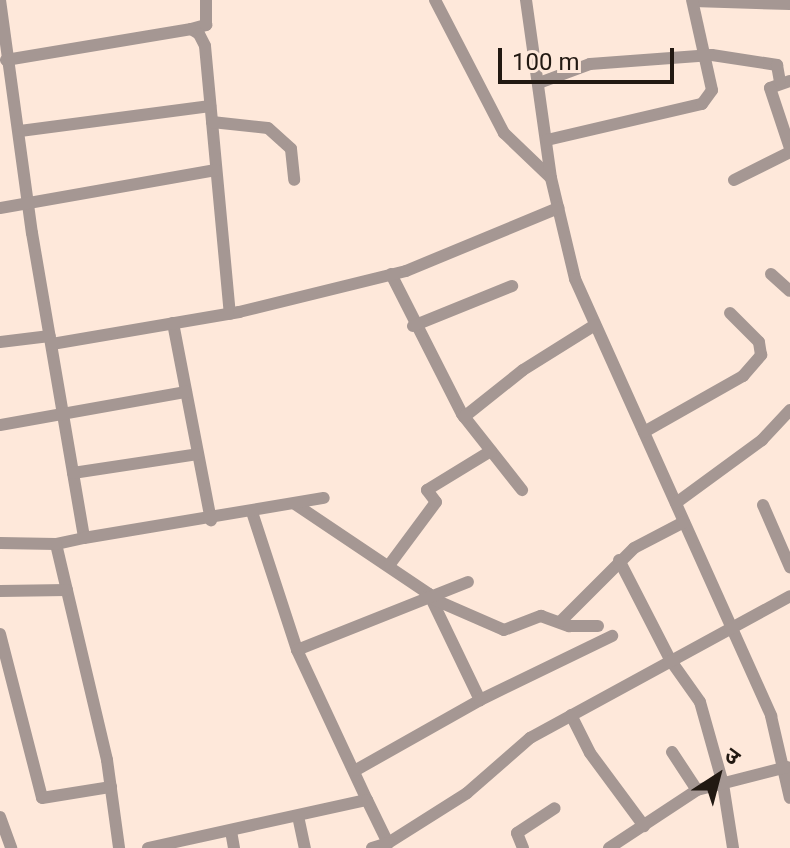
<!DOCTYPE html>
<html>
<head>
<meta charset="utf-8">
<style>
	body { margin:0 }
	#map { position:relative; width:790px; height:848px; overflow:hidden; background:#fee8da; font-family:Roboto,"Noto Sans Devanagari",sans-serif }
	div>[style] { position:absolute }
	.minor>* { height:12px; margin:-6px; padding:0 6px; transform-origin:6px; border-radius:6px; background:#a59793 }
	span { translate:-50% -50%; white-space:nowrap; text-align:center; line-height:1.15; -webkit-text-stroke:7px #fee8da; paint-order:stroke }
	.north { position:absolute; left:678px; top:736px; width:80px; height:80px; -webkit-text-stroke:6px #fee8da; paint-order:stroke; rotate:36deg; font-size:22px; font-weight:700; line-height:32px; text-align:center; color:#221912 }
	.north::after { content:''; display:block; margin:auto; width:28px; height:36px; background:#221912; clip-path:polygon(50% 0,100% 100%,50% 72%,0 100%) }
	.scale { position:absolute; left:498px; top:48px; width:176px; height:36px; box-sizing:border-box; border:4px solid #221912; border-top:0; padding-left:10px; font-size:24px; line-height:28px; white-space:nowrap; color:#221912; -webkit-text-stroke:6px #fee8da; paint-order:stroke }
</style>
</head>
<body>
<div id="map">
	<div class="minor">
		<div style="left:0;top:0;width:235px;rotate:82.2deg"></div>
		<div style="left:32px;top:233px;width:309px;rotate:80.3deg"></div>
		<div style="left:84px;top:538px;width:29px;rotate:168deg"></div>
		<div style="left:56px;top:544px;width:222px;rotate:76.7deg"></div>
		<div style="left:107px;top:760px;width:89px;rotate:82.2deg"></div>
		<div style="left:435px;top:0;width:150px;rotate:62.6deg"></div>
		<div style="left:504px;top:133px;width:65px;rotate:43.8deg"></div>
		<div style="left:526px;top:0;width:180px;rotate:82deg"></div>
		<div style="left:551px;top:178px;width:104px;rotate:76.6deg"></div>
		<div style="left:575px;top:279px;width:479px;rotate:65.8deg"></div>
		<div style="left:771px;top:716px;width:84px;rotate:77deg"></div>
		<div style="left:693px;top:1px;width:97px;rotate:1.8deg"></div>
		<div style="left:191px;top:29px;width:16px;rotate:-15deg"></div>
		<div style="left:206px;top:25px;width:25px;rotate:-90deg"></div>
		<div style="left:6px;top:60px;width:188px;rotate:-9.5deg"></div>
		<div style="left:191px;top:29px;width:9px;rotate:32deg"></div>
		<div style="left:199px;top:34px;width:13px;rotate:63deg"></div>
		<div style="left:205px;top:46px;width:269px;rotate:84.7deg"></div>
		<div style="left:790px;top:81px;width:21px;rotate:161deg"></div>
		<div style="left:770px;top:88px;width:63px;rotate:71.6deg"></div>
		<div style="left:539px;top:83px;width:54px;rotate:-20.4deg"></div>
		<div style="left:590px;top:64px;width:122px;rotate:-4.2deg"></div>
		<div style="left:712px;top:55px;width:66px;rotate:8.7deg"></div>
		<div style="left:777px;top:65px;width:17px;rotate:80deg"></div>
		<div style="left:212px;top:122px;width:56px;rotate:6.1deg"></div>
		<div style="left:268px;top:128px;width:31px;rotate:42deg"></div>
		<div style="left:291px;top:149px;width:31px;rotate:84deg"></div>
		<div style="left:20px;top:131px;width:192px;rotate:-7.5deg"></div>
		<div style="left:547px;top:140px;width:159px;rotate:-13.1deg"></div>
		<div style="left:702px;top:104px;width:17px;rotate:-54deg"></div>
		<div style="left:712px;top:90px;width:92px;rotate:-102.5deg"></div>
		<div style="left:734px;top:180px;width:63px;rotate:-26.6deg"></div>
		<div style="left:0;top:208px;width:219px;rotate:-10deg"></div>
		<div style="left:391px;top:274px;width:157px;rotate:63.1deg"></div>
		<div style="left:462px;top:414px;width:97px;rotate:51.7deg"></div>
		<div style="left:771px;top:274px;width:25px;rotate:42deg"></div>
		<div style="left:173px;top:323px;width:201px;rotate:79.1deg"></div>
		<div style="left:413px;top:326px;width:107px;rotate:-22deg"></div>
		<div style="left:0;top:342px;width:50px;rotate:-6.8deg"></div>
		<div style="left:52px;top:344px;width:190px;rotate:-9.7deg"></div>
		<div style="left:239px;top:312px;width:172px;rotate:-13.8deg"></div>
		<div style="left:406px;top:271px;width:165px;rotate:-22.5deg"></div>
		<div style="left:464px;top:417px;width:75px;rotate:-38.5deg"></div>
		<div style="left:523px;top:370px;width:85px;rotate:-32deg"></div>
		<div style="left:0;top:425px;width:189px;rotate:-10.1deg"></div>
		<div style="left:644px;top:432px;width:114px;rotate:-29.5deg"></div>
		<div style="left:743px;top:376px;width:28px;rotate:-49deg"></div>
		<div style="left:761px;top:355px;width:13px;rotate:-99deg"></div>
		<div style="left:759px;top:342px;width:41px;rotate:-135deg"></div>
		<div style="left:73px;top:473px;width:126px;rotate:-8.6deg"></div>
		<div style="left:676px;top:503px;width:107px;rotate:-36.2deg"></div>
		<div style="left:762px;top:440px;width:41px;rotate:-47deg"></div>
		<div style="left:295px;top:504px;width:161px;rotate:33.9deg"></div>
		<div style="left:429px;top:594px;width:118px;rotate:64.3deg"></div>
		<div style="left:763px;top:505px;width:68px;rotate:66.5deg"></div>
		<div style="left:252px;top:512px;width:145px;rotate:71.9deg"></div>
		<div style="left:297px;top:650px;width:166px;rotate:65deg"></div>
		<div style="left:84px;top:538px;width:243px;rotate:-9.5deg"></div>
		<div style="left:0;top:543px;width:56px;rotate:1deg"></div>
		<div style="left:619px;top:560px;width:114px;rotate:62.8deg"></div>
		<div style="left:671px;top:661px;width:50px;rotate:54.7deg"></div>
		<div style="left:700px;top:702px;width:85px;rotate:74.3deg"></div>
		<div style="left:723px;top:784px;width:65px;rotate:81.1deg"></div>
		<div style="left:390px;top:564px;width:77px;rotate:-53.4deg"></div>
		<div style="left:436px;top:502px;width:15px;rotate:-127deg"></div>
		<div style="left:427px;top:490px;width:75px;rotate:-31.4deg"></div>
		<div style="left:0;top:591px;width:67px;rotate:-0.9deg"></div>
		<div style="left:433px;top:599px;width:77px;rotate:23.6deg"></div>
		<div style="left:504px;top:630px;width:40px;rotate:-21deg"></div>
		<div style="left:541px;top:616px;width:30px;rotate:20deg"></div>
		<div style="left:569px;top:626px;width:29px"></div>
		<div style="left:561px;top:621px;width:103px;rotate:-45deg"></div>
		<div style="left:634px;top:548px;width:56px;rotate:-27.5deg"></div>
		<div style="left:0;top:634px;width:169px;rotate:75.6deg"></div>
		<div style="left:42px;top:798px;width:70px;rotate:-9.1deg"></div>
		<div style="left:297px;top:650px;width:184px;rotate:-21.7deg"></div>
		<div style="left:571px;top:715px;width:42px;rotate:63.4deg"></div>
		<div style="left:590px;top:753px;width:91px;rotate:53.5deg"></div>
		<div style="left:672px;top:752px;width:45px;rotate:56.7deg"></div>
		<div style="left:356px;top:770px;width:142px;rotate:-29.4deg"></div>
		<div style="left:480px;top:700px;width:147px;rotate:-25.9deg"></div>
		<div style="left:298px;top:816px;width:33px;rotate:78deg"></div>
		<div style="left:0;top:817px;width:33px;rotate:70deg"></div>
		<div style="left:231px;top:831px;width:17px;rotate:80deg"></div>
		<div style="left:148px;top:848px;width:224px;rotate:-12.4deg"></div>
		<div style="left:367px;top:800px;width:48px;rotate:64deg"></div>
		<div style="left:388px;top:843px;width:93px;rotate:-32.3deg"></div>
		<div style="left:467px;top:793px;width:84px;rotate:-41.1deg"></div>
		<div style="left:530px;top:738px;width:296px;rotate:-28.6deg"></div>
		<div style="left:372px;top:848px;width:17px;rotate:-17deg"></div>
		<div style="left:523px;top:848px;width:16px;rotate:-112deg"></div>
		<div style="left:517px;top:833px;width:45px;rotate:-33.3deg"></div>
		<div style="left:609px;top:848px;width:105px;rotate:-33.4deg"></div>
		<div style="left:697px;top:790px;width:93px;rotate:-14.3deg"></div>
	</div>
	<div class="north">उ</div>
	<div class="scale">100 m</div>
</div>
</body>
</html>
